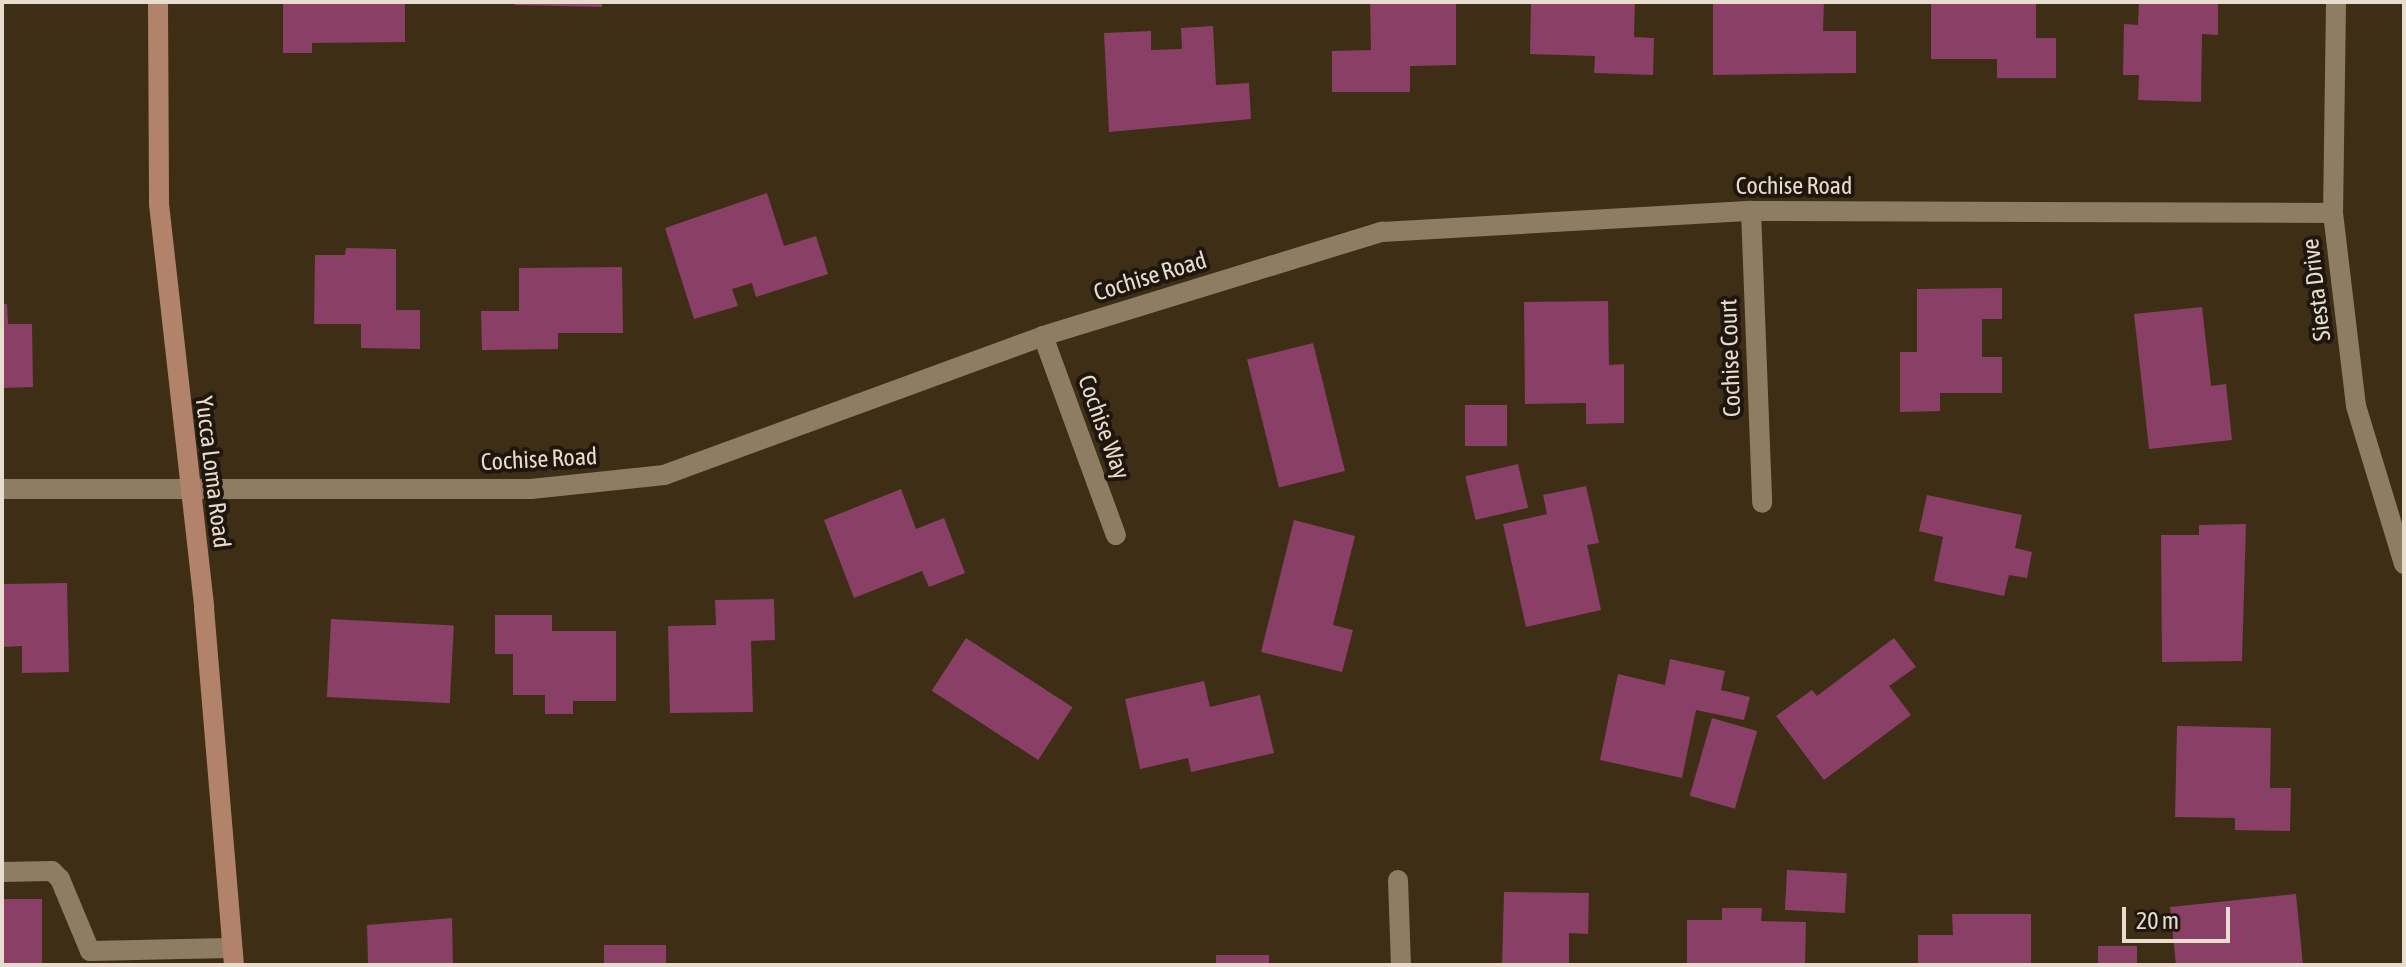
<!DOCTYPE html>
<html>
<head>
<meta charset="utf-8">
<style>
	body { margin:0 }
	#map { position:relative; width:2406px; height:967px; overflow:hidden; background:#3e2e16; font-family:"Asap Condensed",sans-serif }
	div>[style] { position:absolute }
	.building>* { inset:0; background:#893f66; transform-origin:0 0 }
	.minor>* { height:20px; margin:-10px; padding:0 10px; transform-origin:10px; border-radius:10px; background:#8f7d63 }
	.major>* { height:20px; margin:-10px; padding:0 10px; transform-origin:10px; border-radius:10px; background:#b2826b }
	span { translate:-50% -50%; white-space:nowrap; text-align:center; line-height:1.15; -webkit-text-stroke:8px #1f170d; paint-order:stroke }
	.street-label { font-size:24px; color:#e7dcce }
	.frame { position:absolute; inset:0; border:4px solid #e7dcce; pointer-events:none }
	.scale { position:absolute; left:2122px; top:907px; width:108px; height:36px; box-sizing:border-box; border:4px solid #e7dcce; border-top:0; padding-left:10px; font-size:24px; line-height:28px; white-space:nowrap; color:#e7dcce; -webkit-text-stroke:6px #1f170d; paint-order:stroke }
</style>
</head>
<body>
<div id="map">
	<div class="building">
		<div style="clip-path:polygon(283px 2px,405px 2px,405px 42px,312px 43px,312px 53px,283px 53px)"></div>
		<div style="clip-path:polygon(514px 2px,602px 2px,602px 7px,514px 5px)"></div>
		<div style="clip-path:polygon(1370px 2px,1456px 2px,1456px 65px,1410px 66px,1410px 92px,1332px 92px,1332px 51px,1371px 50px)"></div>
		<div style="clip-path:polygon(1531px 2px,1635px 2px,1634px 37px,1654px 38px,1653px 75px,1594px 73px,1595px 56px,1530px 54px)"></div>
		<div style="clip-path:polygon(1713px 2px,1824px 2px,1823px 31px,1856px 31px,1856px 73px,1713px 75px)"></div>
		<div style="clip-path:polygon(1931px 2px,2036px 2px,2036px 38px,2056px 38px,2056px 78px,1997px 78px,1997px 59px,1931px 59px)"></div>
		<div style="clip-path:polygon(2139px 2px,2218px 2px,2218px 35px,2202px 34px,2201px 102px,2138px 100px,2139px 75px,2123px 75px,2124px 24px,2138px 25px)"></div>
		<div style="clip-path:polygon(1213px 26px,1216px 85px,1249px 83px,1251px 119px,1109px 132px,1104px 33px,1151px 31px,1151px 50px,1182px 49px,1181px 28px)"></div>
		<div style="clip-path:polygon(767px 193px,784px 246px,816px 236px,828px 274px,756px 297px,752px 283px,732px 289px,738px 306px,694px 319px,665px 228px)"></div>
		<div style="clip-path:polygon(346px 248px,396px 249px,396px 310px,420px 310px,420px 349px,361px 348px,361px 324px,314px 324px,315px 255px,345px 255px)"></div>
		<div style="clip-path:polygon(622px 267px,623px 333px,558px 333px,558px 349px,482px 350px,481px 311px,519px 311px,519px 268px)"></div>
		<div style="clip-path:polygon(2002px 288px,2002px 319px,1982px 319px,1982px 357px,2002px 357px,2002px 393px,1940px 393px,1940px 411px,1900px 412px,1900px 352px,1917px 352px,1917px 289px)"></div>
		<div style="clip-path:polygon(1608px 301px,1609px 365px,1624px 364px,1624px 423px,1586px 424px,1586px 403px,1525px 404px,1524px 302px)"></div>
		<div style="clip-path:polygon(2px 304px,7px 304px,8px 324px,32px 324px,33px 387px,2px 388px)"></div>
		<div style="clip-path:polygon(2202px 307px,2211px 386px,2226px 384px,2232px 440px,2149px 449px,2134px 314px)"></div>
		<div style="left:1313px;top:343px;width:132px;height:68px;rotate:76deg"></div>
		<div style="left:1465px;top:405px;width:42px;height:41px"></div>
		<div style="left:1518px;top:464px;width:45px;height:54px;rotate:77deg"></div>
		<div style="clip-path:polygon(1586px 486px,1599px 543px,1587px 545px,1601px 610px,1526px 627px,1503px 524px,1547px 514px,1543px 495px)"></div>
		<div style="clip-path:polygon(901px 489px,916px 529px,944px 518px,965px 573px,929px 587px,922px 571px,854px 598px,824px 520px)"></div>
		<div style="clip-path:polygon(1927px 495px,2022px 515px,2015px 548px,2032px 552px,2027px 578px,2009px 575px,2004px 596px,1934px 581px,1943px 537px,1919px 531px)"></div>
		<div style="clip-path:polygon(1294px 520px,1355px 536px,1333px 625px,1353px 630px,1342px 672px,1261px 652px)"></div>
		<div style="clip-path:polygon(2246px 524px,2242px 661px,2162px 662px,2161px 535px,2199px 535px,2199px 525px)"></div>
		<div style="clip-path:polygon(67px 583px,69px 672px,22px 673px,22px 646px,2px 647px,2px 584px)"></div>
		<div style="clip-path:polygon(774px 599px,775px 640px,751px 641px,753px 712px,670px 713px,668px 626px,716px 625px,715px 600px)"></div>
		<div style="clip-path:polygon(495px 615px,552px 615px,552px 631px,616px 631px,616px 701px,573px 701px,573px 714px,545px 714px,545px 695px,513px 695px,513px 654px,495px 654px)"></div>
		<div style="left:331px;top:619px;width:123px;height:78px;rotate:3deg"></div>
		<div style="left:966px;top:638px;width:127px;height:63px;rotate:33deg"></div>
		<div style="clip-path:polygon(1894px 638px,1916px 667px,1889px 686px,1911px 715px,1824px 780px,1776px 716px,1812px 690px,1817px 696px)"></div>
		<div style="clip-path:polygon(1670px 659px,1725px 671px,1721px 690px,1750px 697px,1744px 720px,1696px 710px,1682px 778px,1600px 760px,1618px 674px,1665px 685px)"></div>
		<div style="clip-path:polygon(1204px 681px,1210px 707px,1260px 695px,1274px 753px,1191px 772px,1188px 758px,1140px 769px,1125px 699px)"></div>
		<div style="left:1712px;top:718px;width:47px;height:81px;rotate:16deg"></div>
		<div style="clip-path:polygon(2177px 726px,2271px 728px,2270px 788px,2291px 788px,2290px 831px,2235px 830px,2235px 818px,2175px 817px)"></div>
		<div style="left:1787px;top:870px;width:60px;height:40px;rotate:3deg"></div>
		<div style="clip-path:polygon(1504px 892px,1589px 893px,1588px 934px,1569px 933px,1569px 965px,1502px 965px)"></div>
		<div style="clip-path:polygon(2296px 894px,2303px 965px,2176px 965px,2170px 907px)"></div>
		<div style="left:2px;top:899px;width:40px;height:66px"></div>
		<div style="clip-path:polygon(1722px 908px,1762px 908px,1761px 921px,1806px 922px,1805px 965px,1687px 965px,1687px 920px,1722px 920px)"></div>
		<div style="clip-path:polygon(1952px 914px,2031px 914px,2031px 965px,1918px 965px,1918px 935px,1953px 935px)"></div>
		<div style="clip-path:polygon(452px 918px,453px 965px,368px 965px,367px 925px)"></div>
		<div style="left:666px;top:945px;width:20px;height:62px;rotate:90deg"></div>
		<div style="left:2098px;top:946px;width:39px;height:19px"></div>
		<div style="left:1216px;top:955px;width:53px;height:10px"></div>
	</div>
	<div class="minor">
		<div style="left:2336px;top:2px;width:211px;rotate:90.8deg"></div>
		<div style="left:2333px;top:213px;width:194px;rotate:83.2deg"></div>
		<div style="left:2356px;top:406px;width:165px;rotate:73.1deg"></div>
		<div style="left:1751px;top:211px;width:292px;rotate:87.8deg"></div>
		<div style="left:1043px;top:336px;width:212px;rotate:69.9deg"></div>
		<div style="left:2px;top:489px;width:529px"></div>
		<div style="left:531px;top:489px;width:134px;rotate:-6deg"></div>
		<div style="left:664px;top:475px;width:404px;rotate:-20.1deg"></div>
		<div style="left:1043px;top:336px;width:355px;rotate:-17.1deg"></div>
		<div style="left:1382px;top:232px;width:370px;rotate:-3.3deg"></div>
		<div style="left:1751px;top:211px;width:582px;rotate:0.2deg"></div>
		<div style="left:2px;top:872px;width:50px;rotate:-1.1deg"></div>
		<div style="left:52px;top:871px;width:11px;rotate:45deg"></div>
		<div style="left:60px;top:879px;width:78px;rotate:67.4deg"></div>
		<div style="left:90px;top:951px;width:139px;rotate:-1.2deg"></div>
		<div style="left:1398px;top:880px;width:85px;rotate:88deg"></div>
	</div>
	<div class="major">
		<div style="left:158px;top:2px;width:202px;rotate:89.7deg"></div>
		<div style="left:159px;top:204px;width:406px;rotate:83.6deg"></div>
		<div style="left:204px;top:608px;width:358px;rotate:85.2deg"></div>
	</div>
	<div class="street-label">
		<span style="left:1794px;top:186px">Cochise Road</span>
		<span style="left:1150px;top:276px;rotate:-17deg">Cochise Road</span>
		<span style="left:2316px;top:290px;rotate:-97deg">Siesta Drive</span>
		<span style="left:1730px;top:358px;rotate:-92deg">Cochise Court</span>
		<span style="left:1104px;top:427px;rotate:70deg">Cochise Way</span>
		<span style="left:539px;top:459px;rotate:-3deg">Cochise Road</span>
		<span style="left:213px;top:472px;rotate:83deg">Yucca Loma Road</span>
	</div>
	<div class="frame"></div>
	<div class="scale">20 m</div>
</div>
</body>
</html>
